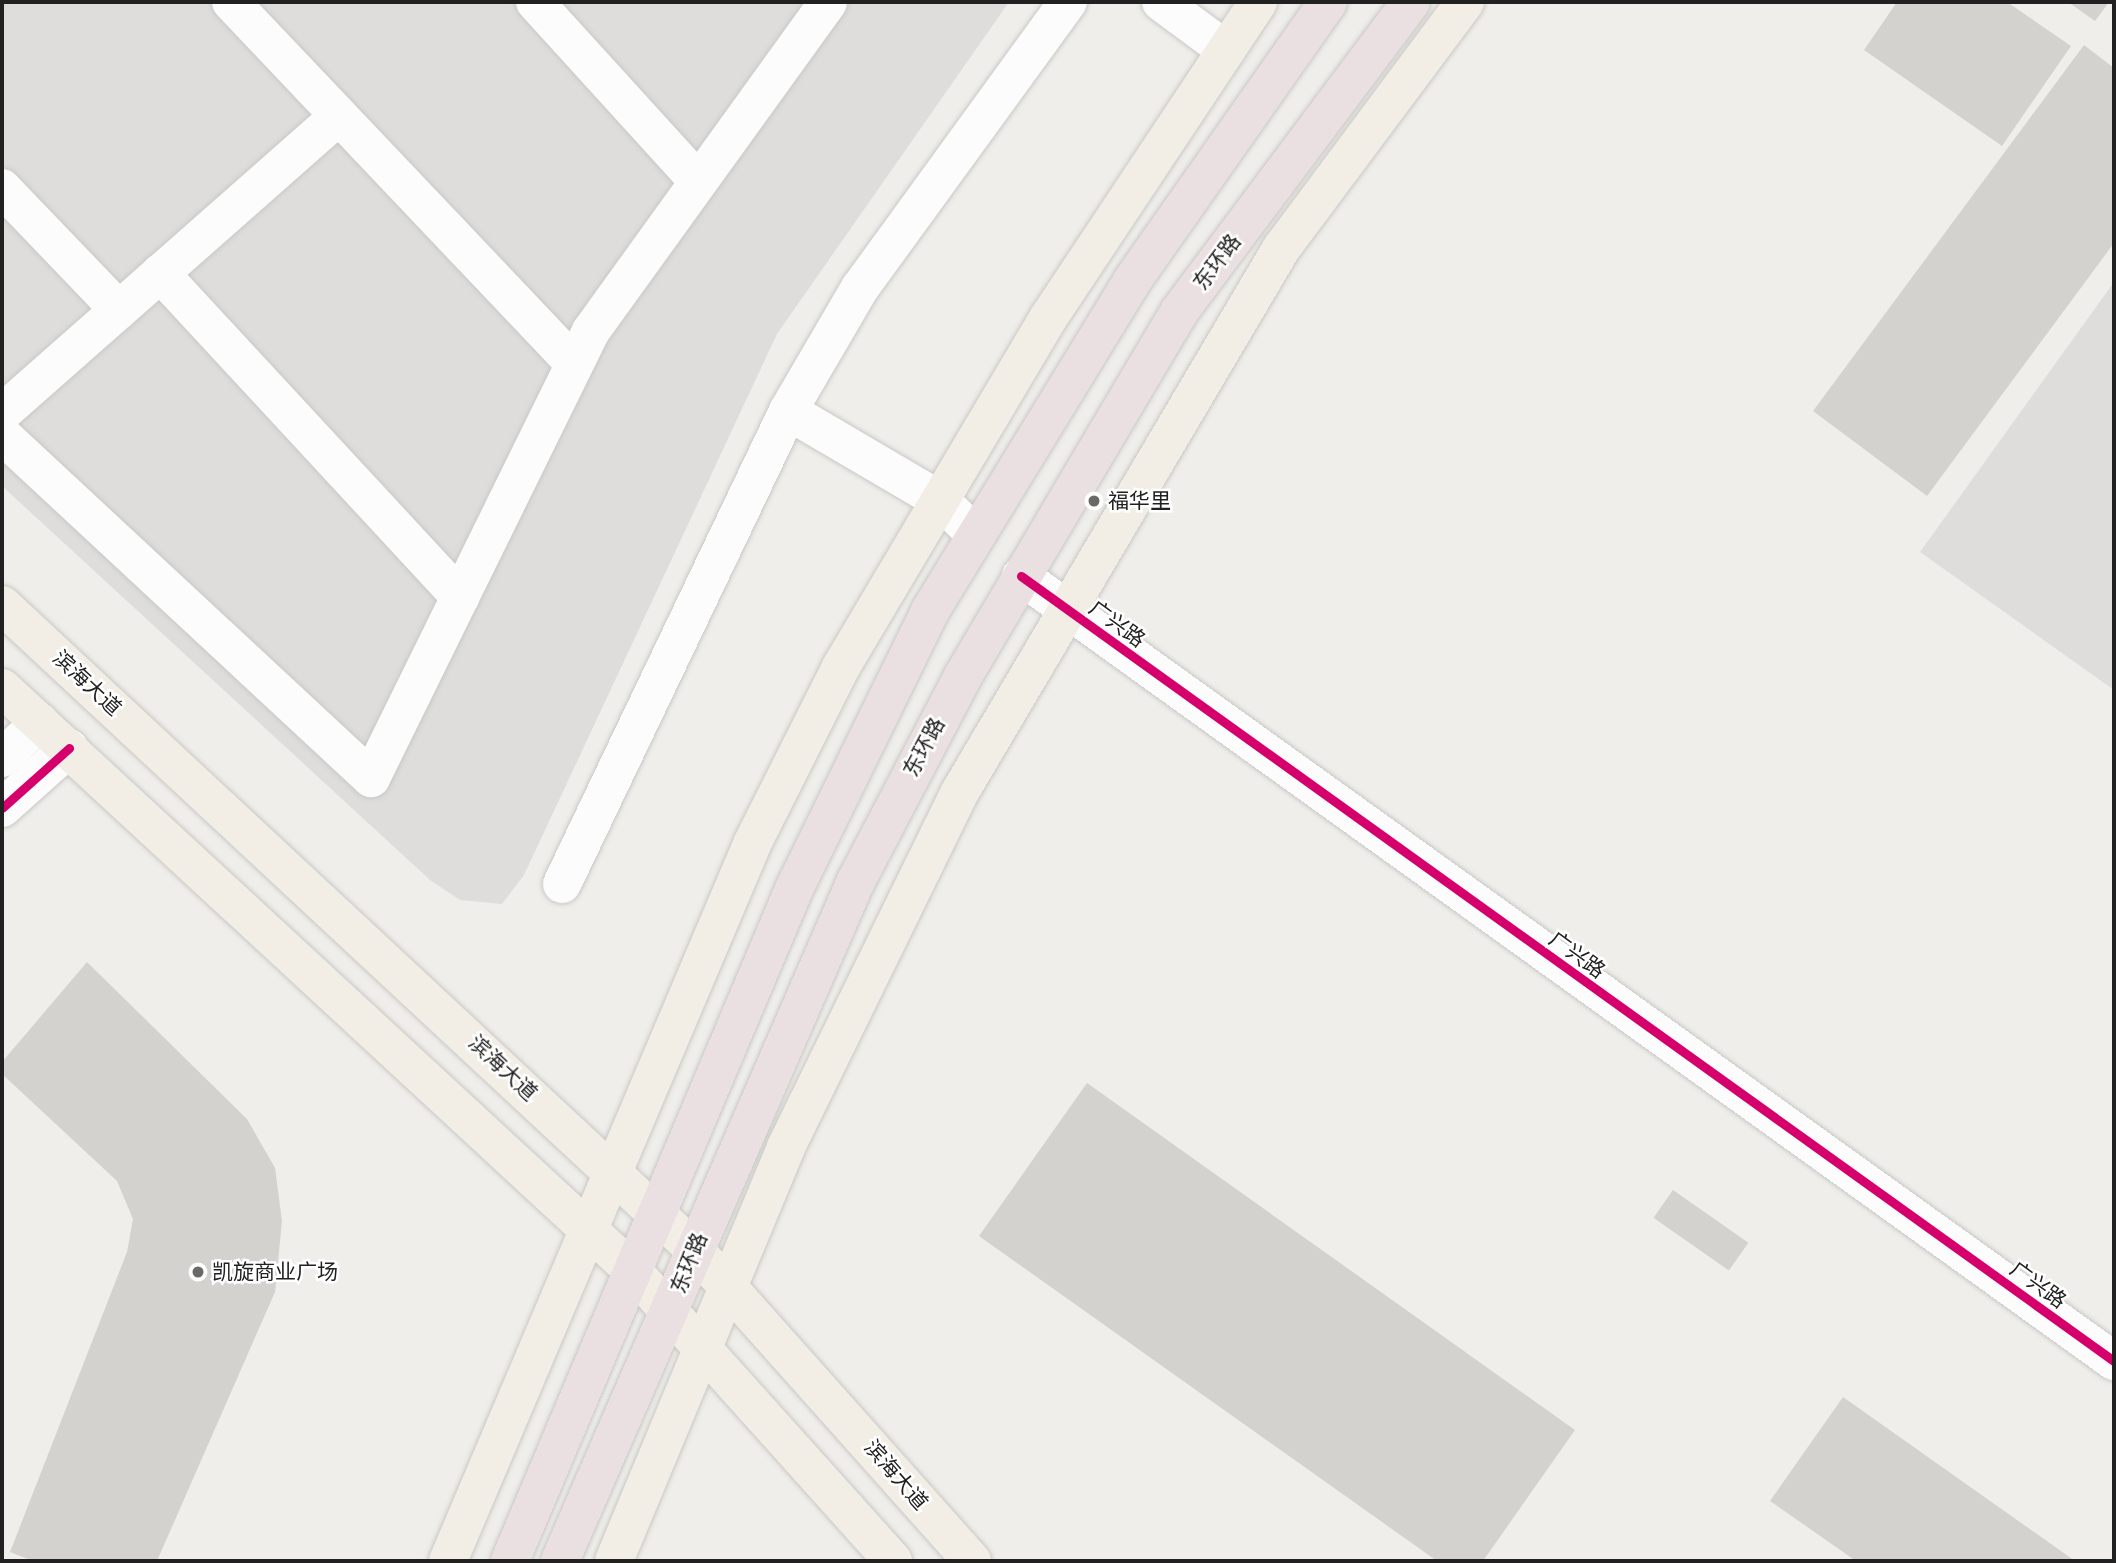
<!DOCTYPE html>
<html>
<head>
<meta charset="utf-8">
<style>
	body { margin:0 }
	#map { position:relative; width:2116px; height:1563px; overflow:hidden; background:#efeeea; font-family:"DM Sans","Noto Sans SC",sans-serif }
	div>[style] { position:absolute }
	.residential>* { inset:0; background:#dedddb }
	.building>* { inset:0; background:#d4d2cf; transform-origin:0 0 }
	.roads { filter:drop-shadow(0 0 2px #c8c8c6) drop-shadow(0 0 2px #c8c8c6) }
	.minor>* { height:38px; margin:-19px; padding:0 19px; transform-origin:19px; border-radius:19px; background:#fdfcfc }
	.major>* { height:38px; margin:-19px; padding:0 19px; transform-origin:19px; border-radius:19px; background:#f2eee6 }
	.highway>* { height:38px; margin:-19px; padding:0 19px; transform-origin:19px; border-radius:19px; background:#ebe0e1 }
	.cycleway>* { height:9px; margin:-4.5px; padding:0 4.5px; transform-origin:4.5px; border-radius:4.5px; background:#d6006c }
	.dots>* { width:19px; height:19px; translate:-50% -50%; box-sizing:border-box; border:4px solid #fff; border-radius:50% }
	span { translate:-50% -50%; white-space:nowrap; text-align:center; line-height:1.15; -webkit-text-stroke:5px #fff; paint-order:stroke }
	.street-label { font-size:21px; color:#212121 }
	.poi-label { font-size:21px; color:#212121 }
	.left { translate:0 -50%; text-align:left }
	.frame { position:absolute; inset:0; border:4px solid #212121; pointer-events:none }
</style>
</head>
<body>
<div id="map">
	<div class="residential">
		<div style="clip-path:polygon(2px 2px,1009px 2px,777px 334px,524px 875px,502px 904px,460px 900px,430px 880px,2px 486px)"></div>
		<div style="clip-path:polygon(2114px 282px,2114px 690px,1920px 552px)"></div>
	</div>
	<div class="building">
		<div style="clip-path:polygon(1897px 2px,2007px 2px,2071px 46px,2002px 146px,1864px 50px)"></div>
		<div style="clip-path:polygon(2068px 2px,2109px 2px,2095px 21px)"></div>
		<div style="clip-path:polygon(2084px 45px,2114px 68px,2114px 243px,1927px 496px,1813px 411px)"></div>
		<div style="clip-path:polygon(87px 962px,247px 1119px,275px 1168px,282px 1221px,275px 1292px,157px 1561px,33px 1561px,10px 1552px,127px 1252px,133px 1219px,117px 1181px,2px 1074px,2px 1062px)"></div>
		<div style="clip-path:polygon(1087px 1083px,1575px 1430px,1483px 1561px,1437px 1561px,979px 1236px)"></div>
		<div style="left:1673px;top:1190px;width:92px;height:34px;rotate:35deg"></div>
		<div style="clip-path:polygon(1843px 1397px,2075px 1561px,1856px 1561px,1770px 1501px)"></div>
	</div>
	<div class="roads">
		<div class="minor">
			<div style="left:231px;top:2px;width:499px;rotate:46.5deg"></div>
			<div style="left:535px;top:2px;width:242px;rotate:47.7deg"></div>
			<div style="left:1161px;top:2px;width:81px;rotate:36.4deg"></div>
			<div style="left:2px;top:188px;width:169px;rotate:46.2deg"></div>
			<div style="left:160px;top:273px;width:442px;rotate:47.2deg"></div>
			<div style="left:788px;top:411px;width:176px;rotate:30.4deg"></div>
			<div style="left:940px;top:500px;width:50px;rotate:44.2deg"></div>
			<div style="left:2px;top:413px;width:449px;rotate:-41.4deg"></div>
			<div style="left:2px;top:435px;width:504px;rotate:42.91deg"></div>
			<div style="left:371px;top:778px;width:498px;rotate:-63.8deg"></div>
			<div style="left:591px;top:331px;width:405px;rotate:-54.2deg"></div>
			<div style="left:1021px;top:576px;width:1346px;rotate:35.69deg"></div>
			<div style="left:2px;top:758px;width:52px;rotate:-43.5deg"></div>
			<div style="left:2px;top:808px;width:90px;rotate:-41.8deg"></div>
			<div style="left:562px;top:884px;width:524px;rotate:-64.46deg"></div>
			<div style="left:788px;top:411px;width:143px;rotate:-59.7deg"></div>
			<div style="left:860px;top:288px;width:354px;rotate:-54deg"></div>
		</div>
		<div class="major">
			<div style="left:2px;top:605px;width:945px;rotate:42.94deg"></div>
			<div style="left:694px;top:1249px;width:418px;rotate:48.3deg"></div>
			<div style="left:2px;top:688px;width:858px;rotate:42.73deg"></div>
			<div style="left:632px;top:1270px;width:391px;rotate:48.1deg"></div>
			<div style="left:448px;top:1561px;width:781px;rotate:-67.01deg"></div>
			<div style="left:753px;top:842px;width:196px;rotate:-63.3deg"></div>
			<div style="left:841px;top:667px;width:407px;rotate:-59.3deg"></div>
			<div style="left:1049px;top:317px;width:378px;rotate:-56.4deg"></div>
			<div style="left:614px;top:1561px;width:448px;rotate:-67.4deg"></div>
			<div style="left:786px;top:1147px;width:395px;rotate:-63.9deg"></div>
			<div style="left:960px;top:792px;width:631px;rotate:-59.41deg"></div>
			<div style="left:1281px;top:249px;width:308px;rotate:-53.3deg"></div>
		</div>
		<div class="highway">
			<div style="left:510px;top:1561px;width:732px;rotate:-67.08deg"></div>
			<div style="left:795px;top:887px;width:307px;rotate:-63.9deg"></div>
			<div style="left:930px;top:611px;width:387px;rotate:-58.5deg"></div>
			<div style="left:1132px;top:281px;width:341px;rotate:-54.9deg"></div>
			<div style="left:560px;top:1561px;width:742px;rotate:-66.48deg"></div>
			<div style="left:856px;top:881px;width:231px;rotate:-62.4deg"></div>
			<div style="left:963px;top:676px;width:423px;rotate:-59.3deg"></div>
			<div style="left:1179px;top:312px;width:387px;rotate:-53.2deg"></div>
		</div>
	</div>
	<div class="cycleway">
		<div style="left:1021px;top:576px;width:1346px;rotate:35.69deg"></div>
		<div style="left:2px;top:808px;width:90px;rotate:-41.8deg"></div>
	</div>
	<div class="dots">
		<div style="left:1094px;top:501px;background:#696967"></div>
		<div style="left:198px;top:1272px;background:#696967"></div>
	</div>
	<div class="street-label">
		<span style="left:1217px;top:262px;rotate:-53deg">东环路</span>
		<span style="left:1117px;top:624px;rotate:36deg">广兴路</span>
		<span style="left:87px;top:683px;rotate:43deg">滨海大道</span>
		<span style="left:924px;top:747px;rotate:-62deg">东环路</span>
		<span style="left:1577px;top:955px;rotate:36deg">广兴路</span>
		<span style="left:503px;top:1068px;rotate:43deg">滨海大道</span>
		<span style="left:689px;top:1263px;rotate:-68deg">东环路</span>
		<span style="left:2038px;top:1285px;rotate:36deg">广兴路</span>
		<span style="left:896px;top:1475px;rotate:49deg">滨海大道</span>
	</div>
	<div class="poi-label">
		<span class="left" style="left:1108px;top:501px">福华里</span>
		<span class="left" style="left:212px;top:1272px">凯旋商业广场</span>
	</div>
	<div class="frame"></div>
</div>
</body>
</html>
